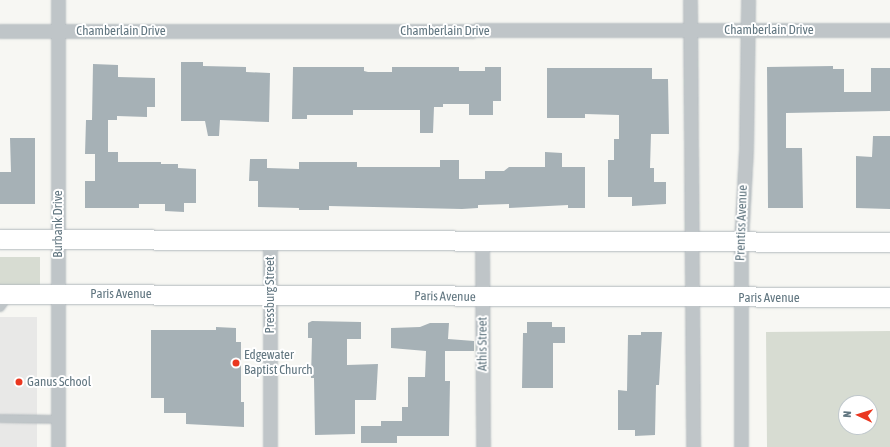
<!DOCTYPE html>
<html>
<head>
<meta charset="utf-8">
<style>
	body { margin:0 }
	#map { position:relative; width:890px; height:447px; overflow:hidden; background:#f7f7f3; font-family:"Asap Condensed",sans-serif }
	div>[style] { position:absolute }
	.built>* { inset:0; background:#e8e8e7; transform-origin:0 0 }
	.green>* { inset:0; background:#d7dcd2; transform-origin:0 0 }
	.building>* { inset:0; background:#a6b1b6 }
	.roads { filter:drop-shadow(0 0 1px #b2b9bd) drop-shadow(0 0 1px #b2b9bd) }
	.lane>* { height:7px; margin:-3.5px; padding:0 3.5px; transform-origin:3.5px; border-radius:3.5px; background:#bfc5c8 }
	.street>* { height:13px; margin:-6.5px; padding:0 6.5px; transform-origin:6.5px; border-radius:6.5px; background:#bfc5c8 }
	.secondary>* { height:19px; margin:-9.5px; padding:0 9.5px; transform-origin:9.5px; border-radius:9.5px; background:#fff }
	.dots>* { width:11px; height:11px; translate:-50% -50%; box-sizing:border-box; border:2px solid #fff; border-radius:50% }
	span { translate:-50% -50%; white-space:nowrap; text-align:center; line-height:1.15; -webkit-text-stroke:4px #fff; paint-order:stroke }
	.street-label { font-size:13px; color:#617680 }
	.poi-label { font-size:13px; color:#617680 }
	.left { translate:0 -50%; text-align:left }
	.north { position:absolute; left:838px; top:395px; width:40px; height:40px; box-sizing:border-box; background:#fff; border:1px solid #c0c8cc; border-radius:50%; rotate:274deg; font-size:11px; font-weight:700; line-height:16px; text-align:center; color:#617680 }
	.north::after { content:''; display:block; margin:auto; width:14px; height:18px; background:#ea3720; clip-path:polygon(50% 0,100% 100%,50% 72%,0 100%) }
</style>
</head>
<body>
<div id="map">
	<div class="built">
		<div style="left:0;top:317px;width:37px;height:130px"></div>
	</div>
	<div class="green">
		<div style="left:0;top:257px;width:40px;height:29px"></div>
		<div style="clip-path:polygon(evenodd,890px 331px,890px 447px,767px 447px,766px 332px,890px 331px,846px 403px,870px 403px,870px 427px,846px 427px,846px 403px)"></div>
	</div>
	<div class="building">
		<div style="clip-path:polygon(181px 62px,203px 62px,203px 66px,246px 67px,246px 72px,270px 73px,269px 122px,220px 120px,219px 136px,208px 136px,205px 121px,181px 121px)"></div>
		<div style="clip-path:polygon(93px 64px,118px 65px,118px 77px,155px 78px,155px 107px,147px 107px,147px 117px,117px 116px,117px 120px,108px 120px,108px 152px,118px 152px,118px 162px,161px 162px,161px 164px,178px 164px,178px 168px,196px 169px,196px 203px,184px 203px,184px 212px,165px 211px,165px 204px,139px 204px,139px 208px,85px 208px,85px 181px,95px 181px,95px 154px,85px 154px,86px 120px,92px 120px)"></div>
		<div style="clip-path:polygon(833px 66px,833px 69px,844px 69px,844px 92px,871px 92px,871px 68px,890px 68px,890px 111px,786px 113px,786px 148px,802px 148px,803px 208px,768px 208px,767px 67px)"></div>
		<div style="clip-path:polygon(293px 67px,364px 67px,364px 71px,368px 72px,392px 72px,392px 67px,459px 67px,459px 71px,485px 71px,485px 67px,501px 67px,501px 101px,493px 101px,493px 115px,469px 115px,469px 104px,443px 104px,443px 107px,434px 107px,433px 133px,420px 133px,420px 110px,353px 110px,353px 115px,307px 115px,307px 119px,292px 119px)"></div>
		<div style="clip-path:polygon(547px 68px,652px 68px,652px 79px,668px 79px,669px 134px,651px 134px,650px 168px,654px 168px,654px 182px,666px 182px,666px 204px,632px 206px,632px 197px,608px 197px,608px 160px,614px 160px,614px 139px,619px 139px,619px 115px,585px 114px,585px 118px,547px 118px)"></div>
		<div style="clip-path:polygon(873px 136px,890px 136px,890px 209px,856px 208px,856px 156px,872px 157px)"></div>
		<div style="clip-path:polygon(10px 138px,35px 138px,35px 204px,0 204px,0 172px,11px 172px)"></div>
		<div style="clip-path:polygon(545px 152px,562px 153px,562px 167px,585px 167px,585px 208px,568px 208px,568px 205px,509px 208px,509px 204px,478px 205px,478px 208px,462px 209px,329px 206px,329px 210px,299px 210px,299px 208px,258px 207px,258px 181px,249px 181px,250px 159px,267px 159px,267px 168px,299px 169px,299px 162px,357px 162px,357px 167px,440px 167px,440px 160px,459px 160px,459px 179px,485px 179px,485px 171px,504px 171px,509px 167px,545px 167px)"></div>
		<div style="clip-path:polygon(312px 321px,361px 322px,361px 339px,347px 339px,347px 365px,378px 364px,376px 400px,355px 400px,355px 434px,315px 435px,314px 378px,311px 378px,312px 338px,308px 338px,308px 323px)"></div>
		<div style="clip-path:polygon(527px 322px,552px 322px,552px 327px,565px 327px,565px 343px,553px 343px,553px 388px,522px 388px,523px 333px,527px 333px)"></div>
		<div style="clip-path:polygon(430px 323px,449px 323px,448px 339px,474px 341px,474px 351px,445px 351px,445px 381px,450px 381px,449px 436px,397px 436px,397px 443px,361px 443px,361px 426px,381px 426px,381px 421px,402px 421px,402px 407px,408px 407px,408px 377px,425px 377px,426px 351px,391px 348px,391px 328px,420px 327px)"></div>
		<div style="clip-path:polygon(216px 327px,236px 328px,236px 342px,241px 342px,241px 402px,244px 402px,244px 427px,186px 424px,186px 413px,164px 413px,164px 398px,151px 398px,151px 330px,216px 330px)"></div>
		<div style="clip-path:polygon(641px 332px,662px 332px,659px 385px,656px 385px,655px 435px,635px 436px,635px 430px,618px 430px,618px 390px,627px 391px,628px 335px,641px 335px)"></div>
	</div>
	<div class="roads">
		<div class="lane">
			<div style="left:0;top:307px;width:14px;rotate:-54deg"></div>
			<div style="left:0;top:418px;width:58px;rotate:1deg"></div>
		</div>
		<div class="street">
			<div style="left:690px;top:0;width:447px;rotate:89.6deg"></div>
			<div style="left:0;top:31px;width:890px;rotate:-0.06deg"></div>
			<div style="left:482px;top:241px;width:206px;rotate:89.7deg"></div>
			<div style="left:58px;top:447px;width:447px;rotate:-90deg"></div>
			<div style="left:270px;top:447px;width:207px;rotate:-90deg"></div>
			<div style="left:741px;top:447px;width:205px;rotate:-90deg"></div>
			<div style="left:741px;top:242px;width:92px;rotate:-86.9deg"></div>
			<div style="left:746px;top:150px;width:150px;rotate:-89.2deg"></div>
		</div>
		<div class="secondary">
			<div style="left:0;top:239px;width:890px;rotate:0.19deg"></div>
			<div style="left:0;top:294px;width:890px;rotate:0.19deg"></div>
		</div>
	</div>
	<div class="dots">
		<div style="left:236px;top:363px;background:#ea3720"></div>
		<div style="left:19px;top:382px;background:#ea3720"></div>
	</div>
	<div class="street-label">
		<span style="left:769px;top:30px">Chamberlain Drive</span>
		<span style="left:121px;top:31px">Chamberlain Drive</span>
		<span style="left:445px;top:31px">Chamberlain Drive</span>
		<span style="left:742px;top:223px;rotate:-88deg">Prentiss Avenue</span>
		<span style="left:58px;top:224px;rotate:-90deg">Burbank Drive</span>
		<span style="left:121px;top:294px">Paris Avenue</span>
		<span style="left:270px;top:295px;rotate:-90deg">Pressburg Street</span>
		<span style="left:445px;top:297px;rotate:1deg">Paris Avenue</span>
		<span style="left:769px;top:298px">Paris Avenue</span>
		<span style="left:483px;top:344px;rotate:-90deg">Athis Street</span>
	</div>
	<div class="poi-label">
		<span class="left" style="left:244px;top:363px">Edgewater<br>Baptist Church</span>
		<span class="left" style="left:27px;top:382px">Ganus School</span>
	</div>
	<div class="north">N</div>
</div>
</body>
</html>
